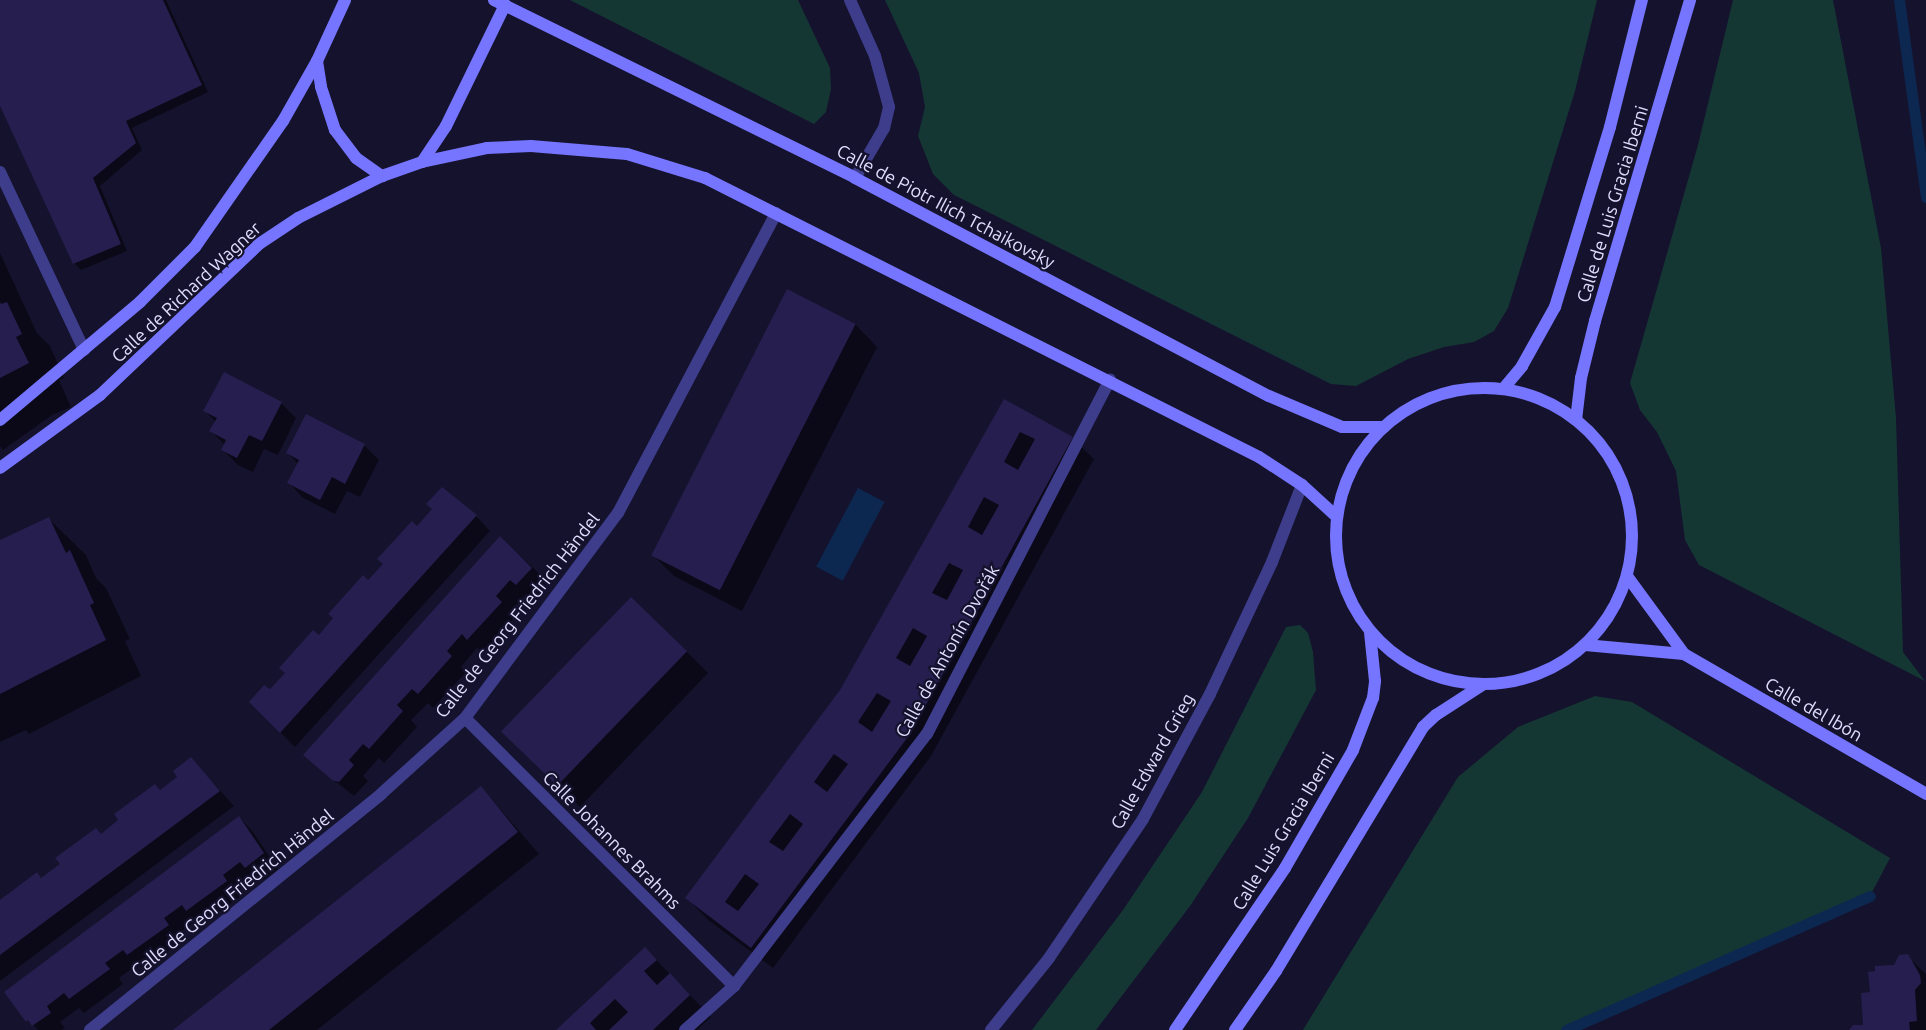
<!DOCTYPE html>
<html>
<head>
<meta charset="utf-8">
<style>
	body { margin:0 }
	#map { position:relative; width:1926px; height:1030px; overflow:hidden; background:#15122d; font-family:Ubuntu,sans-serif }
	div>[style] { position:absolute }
	.green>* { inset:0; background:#153734 }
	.water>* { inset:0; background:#0d2850; transform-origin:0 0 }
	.shadow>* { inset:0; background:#0007 }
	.stream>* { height:11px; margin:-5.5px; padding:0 5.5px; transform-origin:5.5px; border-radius:5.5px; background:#0d2850 }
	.building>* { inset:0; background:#261e4e; transform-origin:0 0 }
	.street>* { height:12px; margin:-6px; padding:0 6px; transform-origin:6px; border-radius:6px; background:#3d3d8b }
	.secondary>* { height:12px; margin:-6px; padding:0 6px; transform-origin:6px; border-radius:6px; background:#7575ff }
	.secondary>.ring { margin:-6px; padding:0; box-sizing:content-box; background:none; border:12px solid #7575ff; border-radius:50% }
	span { translate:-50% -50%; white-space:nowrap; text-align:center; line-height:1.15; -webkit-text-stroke:4.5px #15122d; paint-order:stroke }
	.street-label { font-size:18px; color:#e0ddff }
</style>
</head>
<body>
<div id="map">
	<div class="green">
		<div style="clip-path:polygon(570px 0,798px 0,830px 68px,831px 89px,826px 112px,814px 124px)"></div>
		<div style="clip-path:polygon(885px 0,1597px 0,1575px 91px,1508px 308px,1494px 331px,1474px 342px,1444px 347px,1408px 359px,1356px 386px,1331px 384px,954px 195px,933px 174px,918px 136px,925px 107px,919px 73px)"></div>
		<div style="clip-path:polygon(1733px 0,1833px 0,1881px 248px,1896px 418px,1903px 652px,1925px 681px,1699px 565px,1685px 540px,1676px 471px,1657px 432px,1640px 410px,1630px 383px,1698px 145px)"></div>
		<div style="clip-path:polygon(1300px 625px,1308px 633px,1313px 652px,1316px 690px,1248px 818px,1190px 906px,1096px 1030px,1032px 1030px,1123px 910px,1202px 792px,1286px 627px)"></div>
		<div style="clip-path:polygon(1595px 696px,1632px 702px,1890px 858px,1870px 896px,1566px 1030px,1303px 1030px,1458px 777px,1518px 727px)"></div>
	</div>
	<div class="water">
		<div style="left:858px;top:488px;width:30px;height:89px;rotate:28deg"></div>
	</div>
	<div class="shadow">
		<div style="clip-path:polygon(0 0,166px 0,208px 92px,132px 128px,142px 150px,100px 186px,127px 251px,81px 270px,74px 263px,0 103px)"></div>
		<div style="clip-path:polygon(0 253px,37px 333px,50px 346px,64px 378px,59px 380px,71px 407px,52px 415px,3px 450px,0 446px)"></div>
		<div style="clip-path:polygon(787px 291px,856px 325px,877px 347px,742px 611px,674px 576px,653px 555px)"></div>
		<div style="clip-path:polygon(1004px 400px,1072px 438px,1094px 459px,931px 756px,773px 968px,708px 920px,687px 898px,841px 691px)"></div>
		<div style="clip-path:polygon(281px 403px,296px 418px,278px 455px,264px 449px,253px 472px,238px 465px,223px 450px,225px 445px,211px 431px,216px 422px,205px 411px)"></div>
		<div style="clip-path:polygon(364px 445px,379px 460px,360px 497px,347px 491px,335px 514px,303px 498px,289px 483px,298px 464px,288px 453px)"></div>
		<div style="clip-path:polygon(433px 509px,476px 516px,490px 531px,295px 747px,250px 702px,270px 691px)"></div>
		<div style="clip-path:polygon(49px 519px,86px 555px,96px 578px,106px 588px,130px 639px,125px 641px,141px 676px,29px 734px,26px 730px,0 742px,0 541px)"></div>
		<div style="clip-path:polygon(500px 537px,542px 576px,546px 584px,532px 599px,526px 594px,510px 612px,515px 617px,483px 653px,477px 648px,461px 667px,466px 672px,433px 708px,428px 703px,411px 720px,417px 727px,384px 763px,379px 758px,363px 776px,368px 781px,354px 796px,320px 769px)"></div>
		<div style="clip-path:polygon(686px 651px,708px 673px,580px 807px,525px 754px)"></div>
		<div style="clip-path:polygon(191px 758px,234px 806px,0 981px,0 901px,37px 874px,42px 879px,101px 835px,179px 777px)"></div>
		<div style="clip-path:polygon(481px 787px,539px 854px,317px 1030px,175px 1030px)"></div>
		<div style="clip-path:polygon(239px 817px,253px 832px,278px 869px,260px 882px,255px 876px,237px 890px,241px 896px,202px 925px,197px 920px,178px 934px,183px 940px,143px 969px,138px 964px,119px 978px,123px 984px,84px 1013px,79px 1008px,60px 1022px,65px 1028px,62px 1030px,38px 1030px,5px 993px)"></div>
		<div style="clip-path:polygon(645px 948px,711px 1017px,697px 1030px,558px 1030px)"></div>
		<div style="clip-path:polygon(1907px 956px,1926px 974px,1926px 1030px,1850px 1030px,1864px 1026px,1871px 994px)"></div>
	</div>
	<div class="stream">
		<div style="left:1899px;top:0;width:199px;rotate:82.2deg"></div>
		<div style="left:1566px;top:1030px;width:332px;rotate:-23.8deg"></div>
	</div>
	<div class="building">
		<div style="clip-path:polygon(0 0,163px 0,202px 85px,126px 121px,136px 143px,93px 178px,121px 244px,73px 264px,0 106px)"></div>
		<div style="left:787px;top:289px;width:77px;height:299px;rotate:27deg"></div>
		<div style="clip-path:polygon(0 302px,1px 304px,7px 302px,22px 334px,16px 337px,29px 363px,0 378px)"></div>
		<div style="clip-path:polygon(224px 372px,282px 402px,262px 441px,249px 435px,237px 458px,221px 450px,226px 440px,209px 431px,217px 418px,203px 411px)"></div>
		<div style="clip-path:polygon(evenodd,1004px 399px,1073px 437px,910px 734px,751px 948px,685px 898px,840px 690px,1004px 399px,1020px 432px,1035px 439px,1018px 470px,1004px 462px,1020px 432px,1004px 399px,984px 497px,999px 505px,982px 535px,968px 527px,984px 497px,1004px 399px,949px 563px,963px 570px,947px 600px,932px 593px,949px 563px,1004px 399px,913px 628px,927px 636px,910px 666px,896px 658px,913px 628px,1004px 399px,877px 693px,891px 701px,872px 732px,858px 722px,877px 693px,1004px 399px,834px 754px,848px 764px,827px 792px,814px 782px,834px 754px,1004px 399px,790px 814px,803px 824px,783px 851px,769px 842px,790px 814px,1004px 399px,745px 874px,759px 884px,738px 911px,725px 902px,745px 874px)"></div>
		<div style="clip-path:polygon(306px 414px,365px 444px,345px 484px,332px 477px,320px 500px,287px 483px,299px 460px,286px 453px)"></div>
		<div style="clip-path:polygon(442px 487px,477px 515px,280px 733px,249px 702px,264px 685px,270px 689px,285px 673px,279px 668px,313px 630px,319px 635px,333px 618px,328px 614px,363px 575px,368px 580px,383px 564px,377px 559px,412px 521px,417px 526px,432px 509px,426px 504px)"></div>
		<div style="clip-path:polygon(49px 517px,66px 553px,70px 550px,94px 603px,90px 605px,106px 640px,0 694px,0 540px)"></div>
		<div style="clip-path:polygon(500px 536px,532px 568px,516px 585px,510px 580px,496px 596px,502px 602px,467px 640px,462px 634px,447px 651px,452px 656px,418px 694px,412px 689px,397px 705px,403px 711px,369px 749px,363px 744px,349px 760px,354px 765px,339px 782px,332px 780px,303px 755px)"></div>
		<div style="left:631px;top:597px;width:78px;height:187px;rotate:44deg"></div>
		<div style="clip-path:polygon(191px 757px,220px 791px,0 955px,0 900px,37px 872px,41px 878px,60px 864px,55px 858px,96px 828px,101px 834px,118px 820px,114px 814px,155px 784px,160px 790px,177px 777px,173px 771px)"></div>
		<div style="clip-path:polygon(481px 786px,518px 832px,473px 868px,269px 1030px,173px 1030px)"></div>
		<div style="clip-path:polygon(239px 816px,264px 853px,245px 868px,240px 862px,223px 875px,227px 881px,186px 911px,182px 905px,164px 918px,169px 925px,127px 955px,123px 950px,105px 963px,110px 969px,69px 999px,64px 993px,47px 1006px,51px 1013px,32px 1026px,28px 1020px,26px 1022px,4px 992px)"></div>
		<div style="clip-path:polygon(645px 947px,657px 960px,644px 971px,657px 985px,670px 973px,690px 995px,653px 1030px,609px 1030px,628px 1012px,615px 999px,590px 1023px,596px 1030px,556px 1030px)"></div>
		<div style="clip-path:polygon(1908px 954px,1920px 975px,1921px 983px,1915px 990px,1917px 1021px,1909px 1022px,1910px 1030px,1849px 1030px,1853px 1025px,1863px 1025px,1861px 993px,1870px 992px,1868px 972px,1875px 971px,1875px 966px,1894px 965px,1899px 955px)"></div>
	</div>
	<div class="street">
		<div style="left:850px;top:0;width:61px;rotate:65.9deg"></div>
		<div style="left:875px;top:56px;width:53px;rotate:74.6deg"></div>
		<div style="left:889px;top:107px;width:22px;rotate:103deg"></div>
		<div style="left:884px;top:128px;width:58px;rotate:120.1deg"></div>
		<div style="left:0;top:172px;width:197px;rotate:64.7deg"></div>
		<div style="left:465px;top:718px;width:380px;rotate:44.9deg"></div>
		<div style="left:90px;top:1030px;width:375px;rotate:-39deg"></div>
		<div style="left:381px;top:794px;width:113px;rotate:-42.1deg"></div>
		<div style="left:465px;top:718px;width:256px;rotate:-53.3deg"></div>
		<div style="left:618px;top:513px;width:339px;rotate:-62.2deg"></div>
		<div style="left:685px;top:1030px;width:66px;rotate:-41.9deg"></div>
		<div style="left:734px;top:986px;width:317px;rotate:-52.6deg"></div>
		<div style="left:927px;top:734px;width:399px;rotate:-62.7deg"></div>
		<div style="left:991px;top:1030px;width:92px;rotate:-51.1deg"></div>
		<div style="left:1049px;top:958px;width:168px;rotate:-55.9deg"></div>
		<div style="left:1143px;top:819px;width:142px;rotate:-61.8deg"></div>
		<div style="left:1210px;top:694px;width:146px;rotate:-64.8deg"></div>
		<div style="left:1272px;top:562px;width:83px;rotate:-68.7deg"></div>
	</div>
	<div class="secondary">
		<div style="left:494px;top:0;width:402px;rotate:26.2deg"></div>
		<div style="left:855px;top:178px;width:468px;rotate:27.8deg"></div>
		<div style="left:1269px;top:396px;width:79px;rotate:23deg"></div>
		<div style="left:1342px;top:427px;width:42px"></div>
		<div style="left:317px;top:61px;width:26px;rotate:81deg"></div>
		<div style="left:321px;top:87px;width:45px;rotate:72deg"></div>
		<div style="left:335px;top:130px;width:35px;rotate:53deg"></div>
		<div style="left:356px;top:158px;width:32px;rotate:35deg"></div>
		<div style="left:422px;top:162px;width:43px;rotate:-56.3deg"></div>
		<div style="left:446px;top:126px;width:135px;rotate:-64deg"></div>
		<div class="ring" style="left:1336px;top:388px;width:284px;height:284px"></div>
		<div style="left:1503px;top:389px;width:30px;rotate:-50deg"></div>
		<div style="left:1522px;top:366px;width:68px;rotate:-60.8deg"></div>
		<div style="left:1555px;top:307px;width:188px;rotate:-73deg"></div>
		<div style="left:1610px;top:127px;width:131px;rotate:-75.9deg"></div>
		<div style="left:0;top:420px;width:183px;rotate:-40.1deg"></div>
		<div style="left:140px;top:302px;width:78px;rotate:-45deg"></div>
		<div style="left:195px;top:247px;width:154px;rotate:-55.1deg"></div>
		<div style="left:283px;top:121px;width:69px;rotate:-60.5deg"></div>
		<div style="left:317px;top:61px;width:67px;rotate:-65.3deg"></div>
		<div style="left:1576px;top:420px;width:42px;rotate:-83.2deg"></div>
		<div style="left:1581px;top:378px;width:59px;rotate:-76.2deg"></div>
		<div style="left:1595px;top:321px;width:335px;rotate:-73.5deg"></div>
		<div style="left:0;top:468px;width:124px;rotate:-36.1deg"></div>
		<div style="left:100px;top:395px;width:219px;rotate:-43.5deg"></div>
		<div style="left:259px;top:244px;width:47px;rotate:-33.7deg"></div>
		<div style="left:298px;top:218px;width:94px;rotate:-26.6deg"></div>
		<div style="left:382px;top:176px;width:42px;rotate:-19.3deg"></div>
		<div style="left:422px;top:162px;width:66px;rotate:-12.2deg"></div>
		<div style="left:487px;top:148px;width:44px;rotate:-2.6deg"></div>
		<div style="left:531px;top:146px;width:96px;rotate:4.8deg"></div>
		<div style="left:627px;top:154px;width:82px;rotate:17.1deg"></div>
		<div style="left:705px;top:178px;width:620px;rotate:26.73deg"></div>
		<div style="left:1259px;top:457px;width:51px;rotate:33.1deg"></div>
		<div style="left:1302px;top:485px;width:46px;rotate:42.4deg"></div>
		<div style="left:1627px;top:576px;width:97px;rotate:53.8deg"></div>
		<div style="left:1585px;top:645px;width:99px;rotate:5.2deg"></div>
		<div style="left:1684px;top:654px;width:280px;rotate:30deg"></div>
		<div style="left:1175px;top:1030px;width:196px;rotate:-55.8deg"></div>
		<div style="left:1285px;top:868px;width:136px;rotate:-60deg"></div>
		<div style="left:1353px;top:750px;width:56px;rotate:-69deg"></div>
		<div style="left:1373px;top:698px;width:17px;rotate:-83deg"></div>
		<div style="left:1375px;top:681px;width:48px;rotate:-95.9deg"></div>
		<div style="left:1235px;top:1030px;width:72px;rotate:-55.2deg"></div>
		<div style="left:1276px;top:971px;width:285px;rotate:-58.9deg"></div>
		<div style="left:1423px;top:727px;width:18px;rotate:-43deg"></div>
		<div style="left:1436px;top:715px;width:57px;rotate:-32.9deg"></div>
	</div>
	<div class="street-label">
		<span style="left:1612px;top:204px;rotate:-73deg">Calle de Luis Gracia Iberni</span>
		<span style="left:946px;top:206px;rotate:28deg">Calle de Piotr Ilich Tchaikovsky</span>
		<span style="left:186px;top:292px;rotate:-43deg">Calle de Richard Wagner</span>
		<span style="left:517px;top:615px;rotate:-52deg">Calle de Georg Friedrich Händel</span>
		<span style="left:947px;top:651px;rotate:-61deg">Calle de Antonín Dvořák</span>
		<span style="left:1814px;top:709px;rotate:30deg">Calle del Ibón</span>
		<span style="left:1152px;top:761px;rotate:-61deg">Calle Edward Grieg</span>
		<span style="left:1283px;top:831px;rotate:-59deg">Calle Luis Gracia Iberni</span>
		<span style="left:612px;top:840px;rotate:45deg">Calle Johannes Brahms</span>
		<span style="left:232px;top:893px;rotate:-39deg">Calle de Georg Friedrich Händel</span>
	</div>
</div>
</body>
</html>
